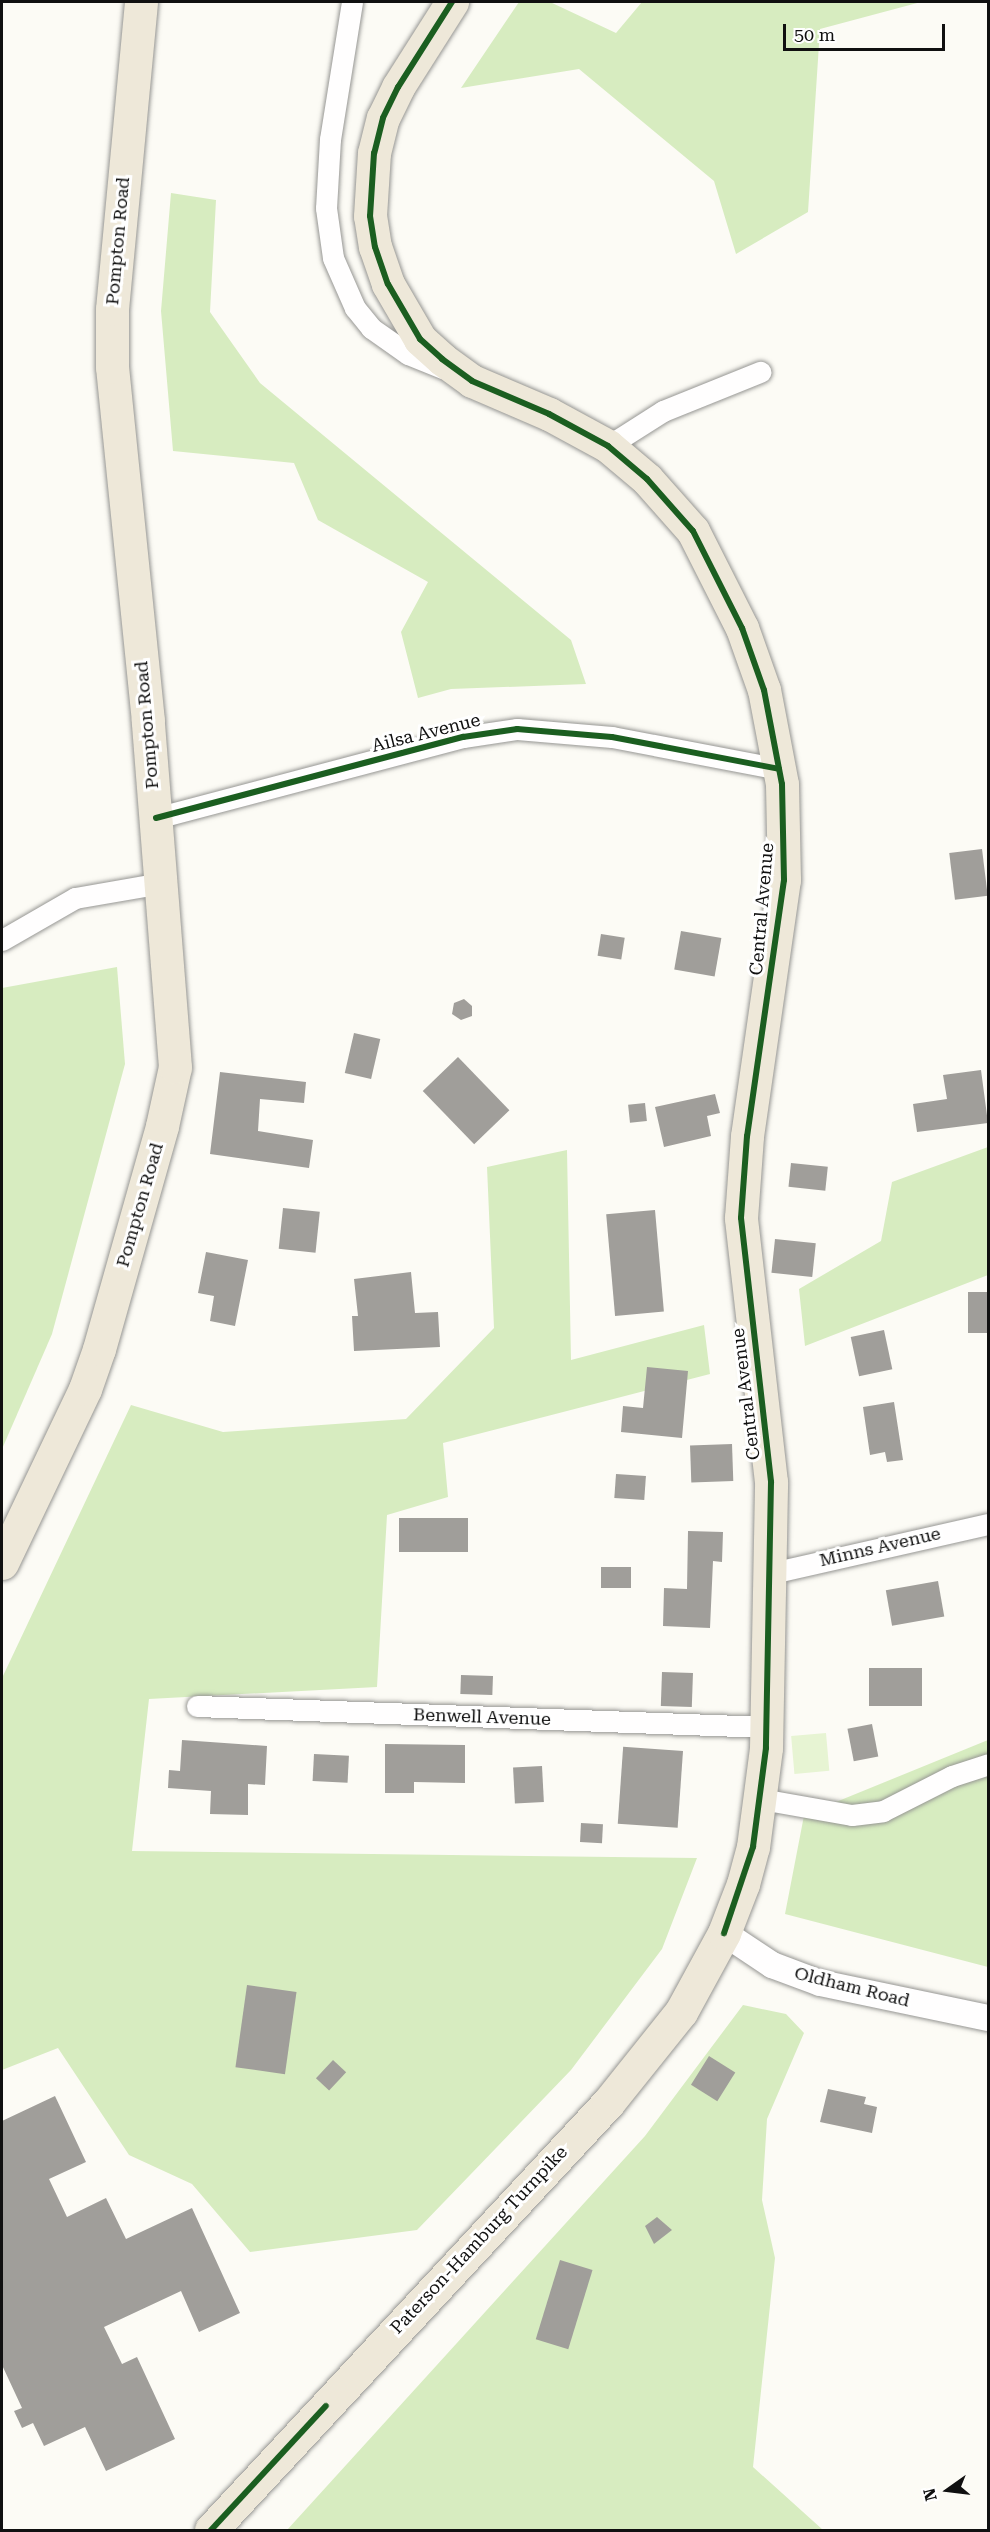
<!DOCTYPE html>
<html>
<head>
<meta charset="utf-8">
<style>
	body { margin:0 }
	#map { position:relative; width:990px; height:2532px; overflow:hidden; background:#fcfbf5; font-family:"Roboto Serif",serif }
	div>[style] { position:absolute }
	.green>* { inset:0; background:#e7f4d3; transform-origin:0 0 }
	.forest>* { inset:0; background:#d7ecc0 }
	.building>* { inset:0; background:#a09e9a; transform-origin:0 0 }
	.roads { filter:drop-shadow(0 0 2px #969693) drop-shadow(0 0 2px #969693) }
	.minor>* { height:21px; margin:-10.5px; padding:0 10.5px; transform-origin:10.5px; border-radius:10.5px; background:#fffefe }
	.tertiary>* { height:26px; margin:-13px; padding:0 13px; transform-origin:13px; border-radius:13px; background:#fffefe }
	.primary>* { height:33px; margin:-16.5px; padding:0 16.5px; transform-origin:16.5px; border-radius:16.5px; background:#eee8d9 }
	.cycleway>* { height:6px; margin:-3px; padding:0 3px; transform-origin:3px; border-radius:3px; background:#1b5e20 }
	span { translate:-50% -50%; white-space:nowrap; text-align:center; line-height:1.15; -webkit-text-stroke:6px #fff; paint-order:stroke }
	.street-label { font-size:18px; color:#101010 }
	.frame { position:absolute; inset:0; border:3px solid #101010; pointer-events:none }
	.north { position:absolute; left:918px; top:2460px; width:60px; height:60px; -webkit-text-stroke:4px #fff; paint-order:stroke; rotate:256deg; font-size:16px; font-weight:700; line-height:24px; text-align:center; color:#101010 }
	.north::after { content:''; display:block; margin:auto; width:21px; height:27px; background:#101010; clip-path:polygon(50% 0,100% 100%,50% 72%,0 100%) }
	.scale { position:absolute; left:783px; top:24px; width:162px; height:27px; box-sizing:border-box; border:3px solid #101010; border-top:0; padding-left:8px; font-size:18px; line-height:21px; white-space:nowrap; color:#101010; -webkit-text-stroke:4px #fff; paint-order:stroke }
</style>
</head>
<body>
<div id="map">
	<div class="green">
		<div style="left:826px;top:1733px;width:38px;height:35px;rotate:85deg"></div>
	</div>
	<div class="forest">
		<div style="clip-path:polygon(519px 2px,550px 2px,616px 33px,642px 2px,921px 2px,820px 29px,808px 212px,736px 254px,714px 181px,579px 69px,461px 88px)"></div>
		<div style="clip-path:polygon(171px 193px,216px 200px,210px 312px,260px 383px,571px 640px,586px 684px,451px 689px,418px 698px,401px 632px,428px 582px,318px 520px,294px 463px,173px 451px,161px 311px)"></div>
		<div style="clip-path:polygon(117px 967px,125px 1064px,52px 1334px,2px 1449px,2px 988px)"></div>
		<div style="clip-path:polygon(988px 1147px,988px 1275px,805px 1346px,799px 1289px,881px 1241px,892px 1182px)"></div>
		<div style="clip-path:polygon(567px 1150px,571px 1360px,704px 1325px,710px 1374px,443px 1443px,448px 1497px,387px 1515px,377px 1687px,149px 1699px,132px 1851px,697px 1858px,662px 1949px,571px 2070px,417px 2230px,250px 2252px,192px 2184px,129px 2155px,58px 2048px,2px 2070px,2px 1678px,131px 1405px,223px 1432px,406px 1419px,494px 1328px,487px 1167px)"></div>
		<div style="clip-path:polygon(988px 1740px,988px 1967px,785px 1914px,807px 1800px,831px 1804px)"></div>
		<div style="clip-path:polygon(743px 2005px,786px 2014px,804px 2033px,767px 2119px,762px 2200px,775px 2258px,753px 2467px,823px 2530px,287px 2530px,645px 2136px)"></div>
	</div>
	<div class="building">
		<div style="left:982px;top:849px;width:47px;height:33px;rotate:83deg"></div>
		<div style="left:681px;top:931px;width:41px;height:39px;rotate:10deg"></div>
		<div style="left:601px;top:934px;width:24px;height:22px;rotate:9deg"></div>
		<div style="clip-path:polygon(464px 999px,472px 1006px,472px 1016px,461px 1020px,452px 1014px,454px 1003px)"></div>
		<div style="left:354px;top:1033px;width:27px;height:41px;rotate:13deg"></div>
		<div style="left:458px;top:1057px;width:74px;height:49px;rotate:46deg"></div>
		<div style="clip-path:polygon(981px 1070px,988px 1123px,917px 1132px,913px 1104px,947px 1099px,943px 1075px)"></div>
		<div style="clip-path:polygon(220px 1072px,306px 1082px,304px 1103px,260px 1099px,258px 1131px,313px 1140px,309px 1168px,210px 1154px)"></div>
		<div style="clip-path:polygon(715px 1094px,720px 1113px,707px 1116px,711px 1136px,664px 1147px,655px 1107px)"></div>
		<div style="left:645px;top:1103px;width:18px;height:17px;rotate:84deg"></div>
		<div style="left:791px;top:1163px;width:37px;height:24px;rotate:6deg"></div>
		<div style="left:283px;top:1208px;width:37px;height:41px;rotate:6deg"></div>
		<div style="left:655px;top:1210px;width:102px;height:49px;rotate:85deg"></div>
		<div style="left:775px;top:1239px;width:41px;height:34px;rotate:6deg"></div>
		<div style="clip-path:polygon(206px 1252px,248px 1260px,235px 1326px,210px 1321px,214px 1296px,198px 1293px)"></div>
		<div style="clip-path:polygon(411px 1272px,415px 1313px,438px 1312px,440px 1347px,354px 1351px,352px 1316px,358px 1316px,354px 1279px)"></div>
		<div style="left:968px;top:1292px;width:20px;height:41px"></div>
		<div style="left:884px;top:1330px;width:40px;height:34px;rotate:78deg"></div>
		<div style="clip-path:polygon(647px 1367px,688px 1371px,682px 1438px,621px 1432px,623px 1406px,643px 1408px)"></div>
		<div style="clip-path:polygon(894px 1402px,903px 1460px,887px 1462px,885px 1452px,870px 1455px,863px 1407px)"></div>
		<div style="left:732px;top:1444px;width:37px;height:42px;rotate:88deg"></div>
		<div style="left:616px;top:1474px;width:30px;height:24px;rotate:4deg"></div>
		<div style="left:399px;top:1518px;width:69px;height:34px"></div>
		<div style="clip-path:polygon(688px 1531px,723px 1532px,722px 1562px,713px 1561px,710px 1628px,663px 1626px,664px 1588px,687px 1589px)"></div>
		<div style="left:601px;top:1567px;width:30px;height:21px"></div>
		<div style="left:938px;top:1581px;width:36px;height:53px;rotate:80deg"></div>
		<div style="left:869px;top:1668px;width:53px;height:38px"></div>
		<div style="left:662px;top:1672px;width:31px;height:34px;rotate:2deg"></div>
		<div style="left:461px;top:1675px;width:32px;height:19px;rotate:2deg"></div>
		<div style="left:872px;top:1724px;width:33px;height:25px;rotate:79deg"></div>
		<div style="clip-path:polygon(182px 1740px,267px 1746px,265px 1785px,248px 1784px,248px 1815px,210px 1814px,211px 1791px,168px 1788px,169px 1770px,180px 1771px)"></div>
		<div style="clip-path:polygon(385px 1744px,465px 1745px,465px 1783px,414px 1782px,414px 1793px,385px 1793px)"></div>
		<div style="left:683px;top:1751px;width:77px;height:60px;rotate:94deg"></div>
		<div style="left:314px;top:1754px;width:35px;height:27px;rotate:3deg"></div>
		<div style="left:542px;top:1766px;width:36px;height:29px;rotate:87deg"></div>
		<div style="left:581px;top:1823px;width:22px;height:19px;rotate:3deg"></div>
		<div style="left:247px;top:1985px;width:50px;height:83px;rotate:8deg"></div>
		<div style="left:709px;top:2056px;width:31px;height:34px;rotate:32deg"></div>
		<div style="left:333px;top:2060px;width:18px;height:25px;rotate:43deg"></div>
		<div style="clip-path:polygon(828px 2089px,866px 2097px,864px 2104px,877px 2107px,872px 2133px,820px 2122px)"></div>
		<div style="clip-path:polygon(55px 2096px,86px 2162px,49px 2179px,67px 2217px,106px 2198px,126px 2239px,192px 2208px,240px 2313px,199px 2332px,181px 2291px,104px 2327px,122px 2364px,137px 2357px,175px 2439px,106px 2471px,85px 2427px,44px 2446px,33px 2423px,22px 2428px,14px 2411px,22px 2408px,2px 2365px,2px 2121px)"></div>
		<div style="clip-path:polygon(657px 2217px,672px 2230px,654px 2244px,645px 2226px)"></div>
		<div style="left:560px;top:2260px;width:34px;height:83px;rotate:17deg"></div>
	</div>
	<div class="roads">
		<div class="minor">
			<div style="left:352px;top:2px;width:139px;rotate:99.1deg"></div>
			<div style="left:330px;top:139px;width:69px;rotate:93.3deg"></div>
			<div style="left:326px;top:208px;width:50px;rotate:82deg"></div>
			<div style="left:333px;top:258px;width:55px;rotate:66.3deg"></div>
			<div style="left:355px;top:308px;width:26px;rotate:51deg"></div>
			<div style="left:371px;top:328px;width:45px;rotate:35.1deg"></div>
			<div style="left:408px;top:354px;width:38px;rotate:22deg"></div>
			<div style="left:608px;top:446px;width:65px;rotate:-32.5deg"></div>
			<div style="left:663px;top:411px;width:105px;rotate:-21.9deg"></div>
			<div style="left:156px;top:818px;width:318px;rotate:-14.8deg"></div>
			<div style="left:463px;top:737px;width:55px;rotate:-8.4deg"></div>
			<div style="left:517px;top:729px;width:95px;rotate:4.8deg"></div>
			<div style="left:612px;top:737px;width:170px;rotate:10.8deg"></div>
			<div style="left:2px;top:940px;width:84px;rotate:-29.9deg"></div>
			<div style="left:75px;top:898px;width:87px;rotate:-9.9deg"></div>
			<div style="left:772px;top:1573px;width:221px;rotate:-12.8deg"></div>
			<div style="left:197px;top:1706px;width:570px;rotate:2.11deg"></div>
			<div style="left:761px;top:1799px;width:92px;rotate:10deg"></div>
			<div style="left:852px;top:1815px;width:31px;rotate:-7deg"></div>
			<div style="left:883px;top:1811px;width:77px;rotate:-26.9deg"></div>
			<div style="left:952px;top:1776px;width:38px;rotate:-18deg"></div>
		</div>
		<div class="tertiary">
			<div style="left:724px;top:1933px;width:58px;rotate:33.7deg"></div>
			<div style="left:772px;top:1965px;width:51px;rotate:20.6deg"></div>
			<div style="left:820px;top:1983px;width:172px;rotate:11.8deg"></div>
		</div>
		<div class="primary">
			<div style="left:2px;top:1563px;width:193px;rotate:-64.5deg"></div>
			<div style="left:85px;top:1389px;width:42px;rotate:-70.7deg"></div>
			<div style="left:99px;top:1349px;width:232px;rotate:-74.2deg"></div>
			<div style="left:162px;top:1126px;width:60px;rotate:-77.6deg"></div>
			<div style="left:175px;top:1067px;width:347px;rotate:-94.5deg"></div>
			<div style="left:148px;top:721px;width:356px;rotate:-95.8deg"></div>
			<div style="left:112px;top:367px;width:58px;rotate:-90deg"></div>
			<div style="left:112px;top:309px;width:308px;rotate:-84.6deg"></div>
			<div style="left:211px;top:2530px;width:583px;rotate:-47.09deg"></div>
			<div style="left:608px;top:2103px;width:117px;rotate:-51.3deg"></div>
			<div style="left:681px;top:2012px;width:90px;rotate:-61.4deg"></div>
			<div style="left:724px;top:1933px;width:53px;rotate:-68.8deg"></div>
			<div style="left:743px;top:1884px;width:38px;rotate:-75deg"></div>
			<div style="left:753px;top:1847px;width:100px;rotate:-82.5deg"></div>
			<div style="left:766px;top:1748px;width:266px;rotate:-88.9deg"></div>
			<div style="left:771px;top:1482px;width:266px;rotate:-96.5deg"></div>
			<div style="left:741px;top:1218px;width:82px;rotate:-85.8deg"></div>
			<div style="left:747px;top:1136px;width:259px;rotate:-81.8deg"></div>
			<div style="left:784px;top:880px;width:96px;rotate:-91.2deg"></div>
			<div style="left:782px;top:784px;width:96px;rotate:-100.8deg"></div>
			<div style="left:764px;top:690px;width:66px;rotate:-109.5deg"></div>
			<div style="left:742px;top:628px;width:109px;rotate:-116.8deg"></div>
			<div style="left:693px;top:531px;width:69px;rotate:-131.5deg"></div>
			<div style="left:647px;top:479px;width:51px;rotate:-139.8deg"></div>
			<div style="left:608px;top:446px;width:67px;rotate:-151.5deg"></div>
			<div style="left:549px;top:414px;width:84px;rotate:-156.8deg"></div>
			<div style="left:472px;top:381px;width:37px;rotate:-144deg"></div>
			<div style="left:442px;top:359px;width:30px;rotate:-138deg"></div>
			<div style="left:420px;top:339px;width:64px;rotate:-120.2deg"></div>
			<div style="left:388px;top:284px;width:39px;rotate:-109deg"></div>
			<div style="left:375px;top:247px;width:31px;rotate:-99deg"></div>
			<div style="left:370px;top:216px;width:63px;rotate:-86.4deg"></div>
			<div style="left:374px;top:153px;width:36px;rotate:-76deg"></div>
			<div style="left:383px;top:118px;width:34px;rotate:-64deg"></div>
			<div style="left:398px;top:87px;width:101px;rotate:-57.6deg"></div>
		</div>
	</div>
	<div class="cycleway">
		<div style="left:452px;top:2px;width:101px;rotate:122.4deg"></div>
		<div style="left:398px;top:87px;width:34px;rotate:116deg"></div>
		<div style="left:383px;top:118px;width:36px;rotate:104deg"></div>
		<div style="left:374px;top:153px;width:63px;rotate:93.6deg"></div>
		<div style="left:370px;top:216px;width:31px;rotate:81deg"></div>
		<div style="left:375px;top:247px;width:39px;rotate:71deg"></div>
		<div style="left:388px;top:284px;width:64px;rotate:59.8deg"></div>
		<div style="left:420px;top:339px;width:30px;rotate:42deg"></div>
		<div style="left:442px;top:359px;width:37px;rotate:36deg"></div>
		<div style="left:472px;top:381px;width:84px;rotate:23.2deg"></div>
		<div style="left:549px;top:414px;width:67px;rotate:28.5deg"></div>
		<div style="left:608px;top:446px;width:51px;rotate:40.2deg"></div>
		<div style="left:647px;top:479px;width:69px;rotate:48.5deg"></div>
		<div style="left:693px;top:531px;width:109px;rotate:63.2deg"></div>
		<div style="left:742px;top:628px;width:66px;rotate:70.5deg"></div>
		<div style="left:764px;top:690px;width:96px;rotate:79.2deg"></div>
		<div style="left:782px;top:784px;width:96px;rotate:88.8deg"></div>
		<div style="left:784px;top:880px;width:259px;rotate:98.2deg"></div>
		<div style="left:747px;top:1136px;width:82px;rotate:94.2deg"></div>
		<div style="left:741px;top:1218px;width:266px;rotate:83.5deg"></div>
		<div style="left:771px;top:1482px;width:266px;rotate:91.1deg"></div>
		<div style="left:766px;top:1748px;width:100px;rotate:97.5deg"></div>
		<div style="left:753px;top:1847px;width:91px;rotate:108.6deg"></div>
		<div style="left:156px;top:818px;width:318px;rotate:-14.8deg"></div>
		<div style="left:463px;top:737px;width:55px;rotate:-8.4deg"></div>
		<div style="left:517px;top:729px;width:95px;rotate:4.8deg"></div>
		<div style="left:612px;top:737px;width:170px;rotate:10.8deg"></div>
		<div style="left:211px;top:2530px;width:169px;rotate:-47.2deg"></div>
	</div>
	<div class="street-label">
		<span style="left:118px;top:241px;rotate:-85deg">Pompton Road</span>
		<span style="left:147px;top:725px;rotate:-95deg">Pompton Road</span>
		<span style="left:426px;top:733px;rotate:-14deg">Ailsa Avenue</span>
		<span style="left:762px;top:909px;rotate:-85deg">Central Avenue</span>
		<span style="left:140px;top:1205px;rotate:-74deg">Pompton Road</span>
		<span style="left:746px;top:1394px;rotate:-97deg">Central Avenue</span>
		<span style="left:880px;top:1547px;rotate:-13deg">Minns Avenue</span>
		<span style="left:482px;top:1717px;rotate:2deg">Benwell Avenue</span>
		<span style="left:852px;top:1987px;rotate:14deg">Oldham Road</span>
		<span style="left:479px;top:2240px;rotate:-47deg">Paterson-Hamburg Turnpike</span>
	</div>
	<div class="frame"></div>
	<div class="north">N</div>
	<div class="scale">50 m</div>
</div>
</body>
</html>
